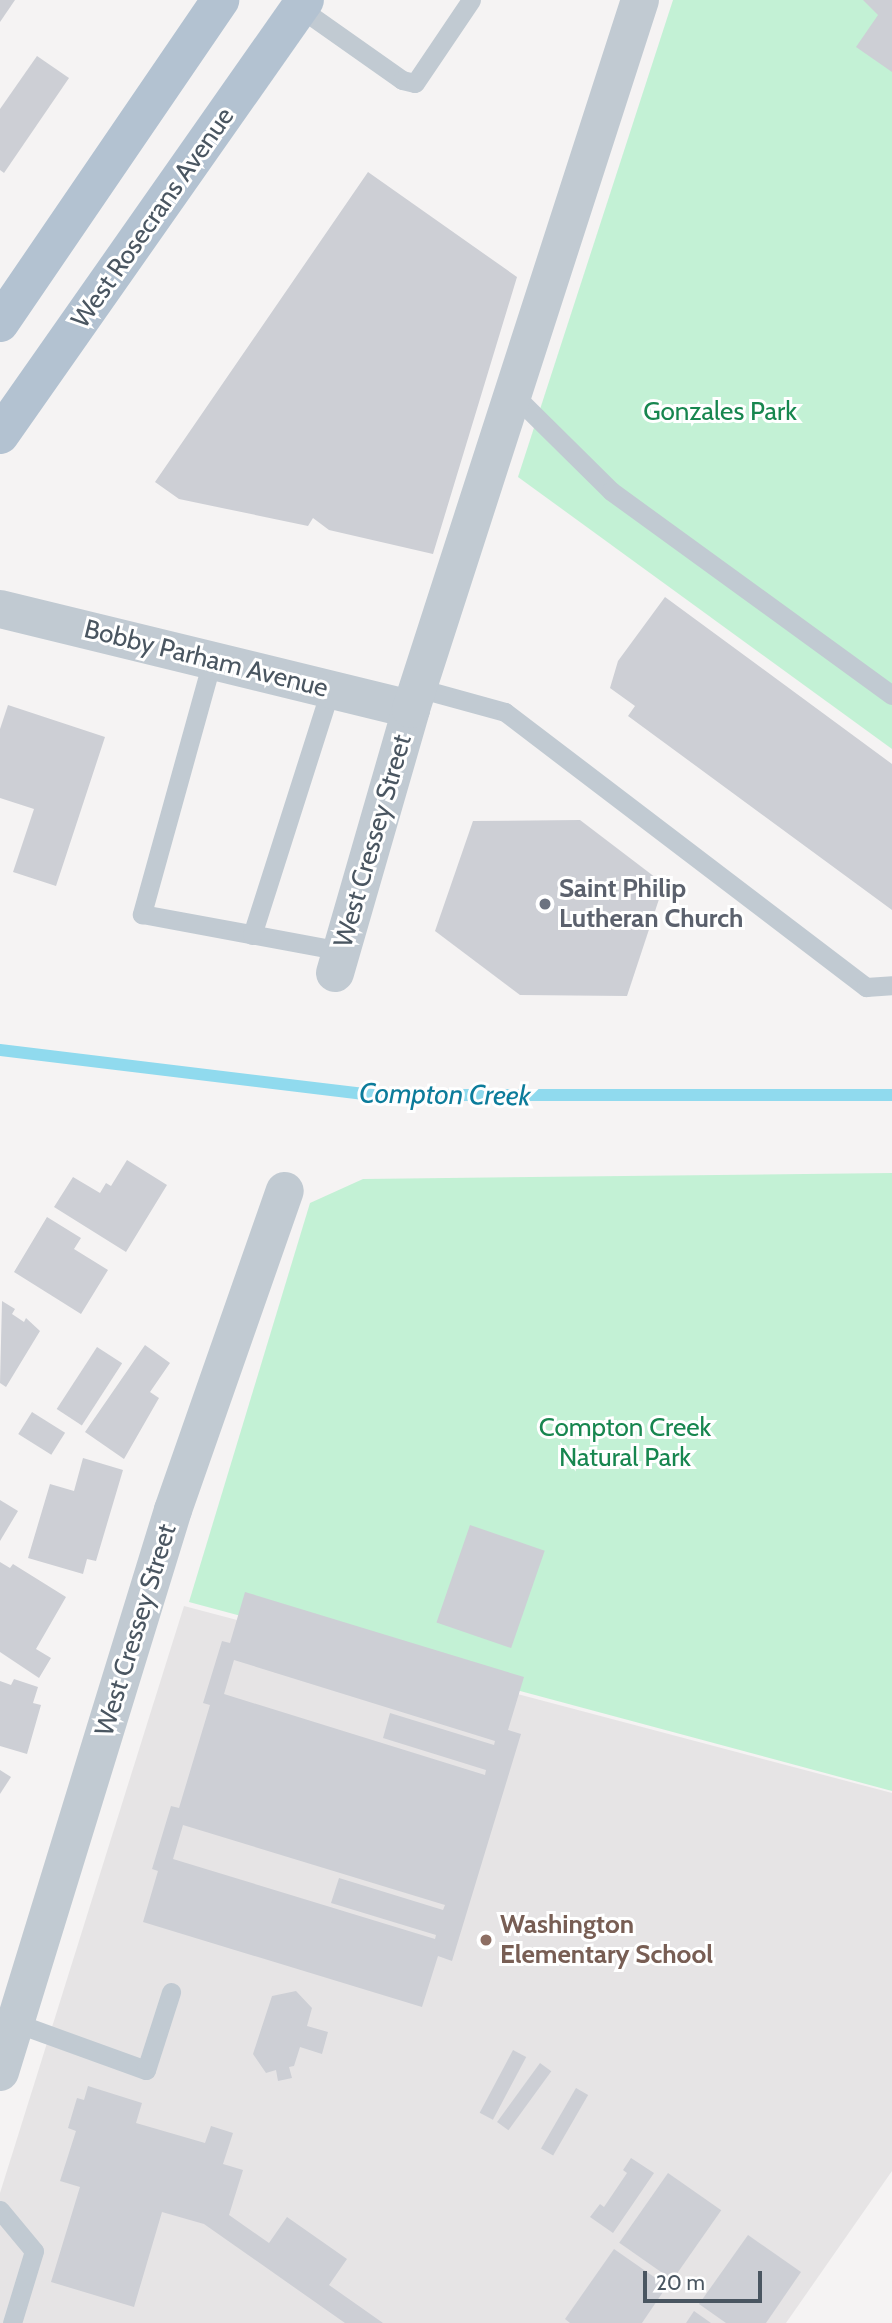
<!DOCTYPE html>
<html>
<head>
<meta charset="utf-8">
<style>
	body { margin:0 }
	#map { position:relative; width:892px; height:2323px; overflow:hidden; background:#f5f3f3; font-family:Cabin,sans-serif }
	div>[style] { position:absolute }
	.education>* { inset:0; background:#e6e4e5 }
	.green>* { inset:0; background:#c3f1d5 }
	.stream>* { height:12px; margin:-6px; padding:0 6px; transform-origin:6px; border-radius:6px; background:#90daee }
	.building>* { inset:0; background:#cdcfd5; transform-origin:0 0 }
	.service>* { height:19px; margin:-9.5px; padding:0 9.5px; transform-origin:9.5px; border-radius:9.5px; background:#c1cad2 }
	.minor>* { height:38px; margin:-19px; padding:0 19px; transform-origin:19px; border-radius:19px; background:#c1cad2 }
	.primary>* { height:38px; margin:-19px; padding:0 19px; transform-origin:19px; border-radius:19px; background:#b3c2d1 }
	.dots>* { width:19px; height:19px; translate:-50% -50%; box-sizing:border-box; border:4px solid #fff; border-radius:50% }
	span { translate:-50% -50%; white-space:nowrap; text-align:center; line-height:1.15; -webkit-text-stroke:6px #fff; paint-order:stroke }
	.street-label { font-size:26px; color:#4a5661 }
	.park-label { font-size:26px; color:#17864f }
	.worship-label { font-size:26px; color:#5b616d; font-weight:700 }
	.left { translate:0 -50%; text-align:left }
	.education-label { font-size:26px; color:#785e54; font-weight:700 }
	.water-label { font-size:28px; color:#0c7c9b; font-style:italic }
	.scale { position:absolute; left:643px; top:2271px; width:119px; height:32px; box-sizing:border-box; border:4px solid #4a5661; border-top:0; padding-left:9px; font-size:21px; line-height:24px; white-space:nowrap; color:#4a5661; -webkit-text-stroke:5px #fff; paint-order:stroke }
</style>
</head>
<body>
<div id="map">
	<div class="education">
		<div style="clip-path:polygon(184px 1606px,892px 1793px,892px 2171px,786px 2323px,0 2323px,0 2193px)"></div>
	</div>
	<div class="green">
		<div style="clip-path:polygon(673px 0,892px 0,892px 749px,518px 477px)"></div>
		<div style="clip-path:polygon(892px 1173px,892px 1791px,189px 1602px,310px 1203px,363px 1179px)"></div>
	</div>
	<div class="stream">
		<div style="left:0;top:1050px;width:373px;rotate:6.9deg"></div>
		<div style="left:370px;top:1095px;width:522px"></div>
	</div>
	<div class="building">
		<div style="clip-path:polygon(0 0,15px 0,0 22px)"></div>
		<div style="clip-path:polygon(863px 0,892px 0,892px 72px,856px 47px,878px 15px)"></div>
		<div style="clip-path:polygon(37px 56px,69px 78px,4px 173px,0 170px,0 109px)"></div>
		<div style="clip-path:polygon(368px 172px,517px 277px,433px 554px,329px 530px,313px 518px,308px 526px,179px 499px,155px 482px)"></div>
		<div style="clip-path:polygon(665px 597px,892px 764px,892px 910px,628px 716px,635px 706px,610px 688px,618px 661px)"></div>
		<div style="clip-path:polygon(8px 705px,105px 737px,56px 886px,13px 872px,34px 809px,0 798px,0 729px)"></div>
		<div style="clip-path:polygon(580px 820px,664px 884px,627px 996px,520px 995px,435px 931px,473px 821px)"></div>
		<div style="clip-path:polygon(127px 1160px,167px 1185px,126px 1252px,54px 1207px,73px 1177px,100px 1193px,106px 1183px,111px 1186px)"></div>
		<div style="clip-path:polygon(47px 1217px,81px 1238px,74px 1249px,108px 1270px,81px 1314px,14px 1272px)"></div>
		<div style="clip-path:polygon(2px 1301px,15px 1309px,12px 1314px,24px 1322px,26px 1318px,40px 1331px,6px 1387px,0 1383px)"></div>
		<div style="clip-path:polygon(145px 1345px,170px 1363px,150px 1392px,159px 1398px,124px 1459px,85px 1432px)"></div>
		<div style="left:97px;top:1347px;width:30px;height:74px;rotate:33deg"></div>
		<div style="left:32px;top:1412px;width:39px;height:26px;rotate:32deg"></div>
		<div style="clip-path:polygon(83px 1458px,123px 1470px,96px 1561px,87px 1559px,83px 1574px,28px 1558px,50px 1484px,74px 1491px)"></div>
		<div style="clip-path:polygon(0 1500px,18px 1511px,0 1541px)"></div>
		<div style="left:470px;top:1525px;width:79px;height:103px;rotate:19deg"></div>
		<div style="clip-path:polygon(0 1562px,10px 1568px,13px 1564px,66px 1597px,36px 1649px,51px 1658px,39px 1678px,0 1652px)"></div>
		<div style="clip-path:polygon(evenodd,245px 1592px,524px 1677px,508px 1730px,521px 1734px,452px 1961px,438px 1956px,422px 2007px,143px 1922px,158px 1871px,152px 1869px,171px 1806px,179px 1808px,210px 1705px,203px 1703px,222px 1641px,230px 1643px,245px 1592px,234px 1660px,495px 1741px,494px 1745px,390px 1713px,383px 1738px,486px 1770px,485px 1775px,224px 1694px,234px 1660px,245px 1592px,183px 1825px,445px 1905px,443px 1910px,339px 1878px,331px 1903px,436px 1935px,435px 1939px,173px 1859px,183px 1825px)"></div>
		<div style="clip-path:polygon(14px 1679px,38px 1687px,33px 1703px,41px 1705px,27px 1754px,0 1746px,0 1681px,11px 1685px)"></div>
		<div style="clip-path:polygon(0 1770px,11px 1777px,0 1794px)"></div>
		<div style="clip-path:polygon(296px 1991px,312px 2008px,307px 2026px,328px 2032px,322px 2054px,300px 2047px,294px 2066px,289px 2067px,292px 2078px,278px 2081px,276px 2070px,266px 2073px,253px 2054px,272px 1996px)"></div>
		<div style="left:513px;top:2050px;width:15px;height:71px;rotate:28deg"></div>
		<div style="left:540px;top:2063px;width:14px;height:73px;rotate:36deg"></div>
		<div style="clip-path:polygon(88px 2086px,142px 2103px,136px 2123px,205px 2143px,211px 2126px,233px 2133px,223px 2164px,243px 2170px,229px 2215px,269px 2243px,287px 2217px,347px 2259px,329px 2285px,383px 2323px,345px 2323px,204px 2224px,162px 2212px,134px 2307px,51px 2282px,80px 2187px,60px 2181px,76px 2131px,68px 2128px,77px 2098px,84px 2100px)"></div>
		<div style="left:576px;top:2088px;width:14px;height:70px;rotate:30deg"></div>
		<div style="clip-path:polygon(631px 2158px,654px 2173px,613px 2233px,590px 2217px,600px 2204px,604px 2207px,627px 2173px,623px 2170px)"></div>
		<div style="left:668px;top:2173px;width:65px;height:85px;rotate:35deg"></div>
		<div style="clip-path:polygon(748px 2235px,801px 2272px,766px 2323px,726px 2323px,699px 2304px)"></div>
		<div style="clip-path:polygon(614px 2249px,667px 2286px,642px 2323px,570px 2323px,565px 2319px)"></div>
		<div style="clip-path:polygon(694px 2311px,711px 2323px,686px 2323px)"></div>
	</div>
	<div class="service">
		<div style="left:300px;top:8px;width:125px;rotate:35.2deg"></div>
		<div style="left:402px;top:80px;width:13px;rotate:13deg"></div>
		<div style="left:415px;top:83px;width:100px;rotate:-56deg"></div>
		<div style="left:513px;top:394px;width:138px;rotate:44.7deg"></div>
		<div style="left:611px;top:491px;width:347px;rotate:36deg"></div>
		<div style="left:212px;top:661px;width:263px;rotate:105.5deg"></div>
		<div style="left:142px;top:914px;width:203px;rotate:10.5deg"></div>
		<div style="left:418px;top:688px;width:90px;rotate:15.4deg"></div>
		<div style="left:505px;top:712px;width:454px;rotate:37.3deg"></div>
		<div style="left:866px;top:987px;width:26px;rotate:-4deg"></div>
		<div style="left:252px;top:935px;width:257px;rotate:-72.3deg"></div>
		<div style="left:16px;top:2023px;width:138px;rotate:19.9deg"></div>
		<div style="left:146px;top:2070px;width:82px;rotate:-72.2deg"></div>
		<div style="left:0;top:2210px;width:53px;rotate:50.3deg"></div>
		<div style="left:34px;top:2251px;width:75px;rotate:107deg"></div>
	</div>
	<div class="minor">
		<div style="left:0;top:609px;width:423px;rotate:13.7deg"></div>
		<div style="left:335px;top:973px;width:275px;rotate:-73.9deg"></div>
		<div style="left:411px;top:709px;width:745px;rotate:-72.1deg"></div>
		<div style="left:0;top:2072px;width:588px;rotate:-72.89deg"></div>
		<div style="left:173px;top:1510px;width:338px;rotate:-70.7deg"></div>
	</div>
	<div class="primary">
		<div style="left:0;top:323px;width:391px;rotate:-55.7deg"></div>
		<div style="left:0;top:435px;width:531px;rotate:-54.96deg"></div>
	</div>
	<div class="dots">
		<div style="left:545px;top:904px;background:#6b7280"></div>
		<div style="left:486px;top:1940px;background:#8d6e63"></div>
	</div>
	<div class="street-label">
		<span style="left:153px;top:218px;rotate:-55deg">West Rosecrans Avenue</span>
		<span style="left:206px;top:659px;rotate:14deg">Bobby Parham Avenue</span>
		<span style="left:373px;top:841px;rotate:-74deg">West Cressey Street</span>
		<span style="left:136px;top:1630px;rotate:-73deg">West Cressey Street</span>
	</div>
	<div class="park-label">
		<span style="left:720px;top:412px">Gonzales Park</span>
		<span style="left:625px;top:1443px">Compton Creek<br>Natural Park</span>
	</div>
	<div class="worship-label">
		<span class="left" style="left:559px;top:904px">Saint Philip<br>Lutheran Church</span>
	</div>
	<div class="education-label">
		<span class="left" style="left:500px;top:1940px">Washington<br>Elementary School</span>
	</div>
	<div class="water-label">
		<span style="left:445px;top:1094px;rotate:1deg">Compton Creek</span>
	</div>
	<div class="scale">20 m</div>
</div>
</body>
</html>
